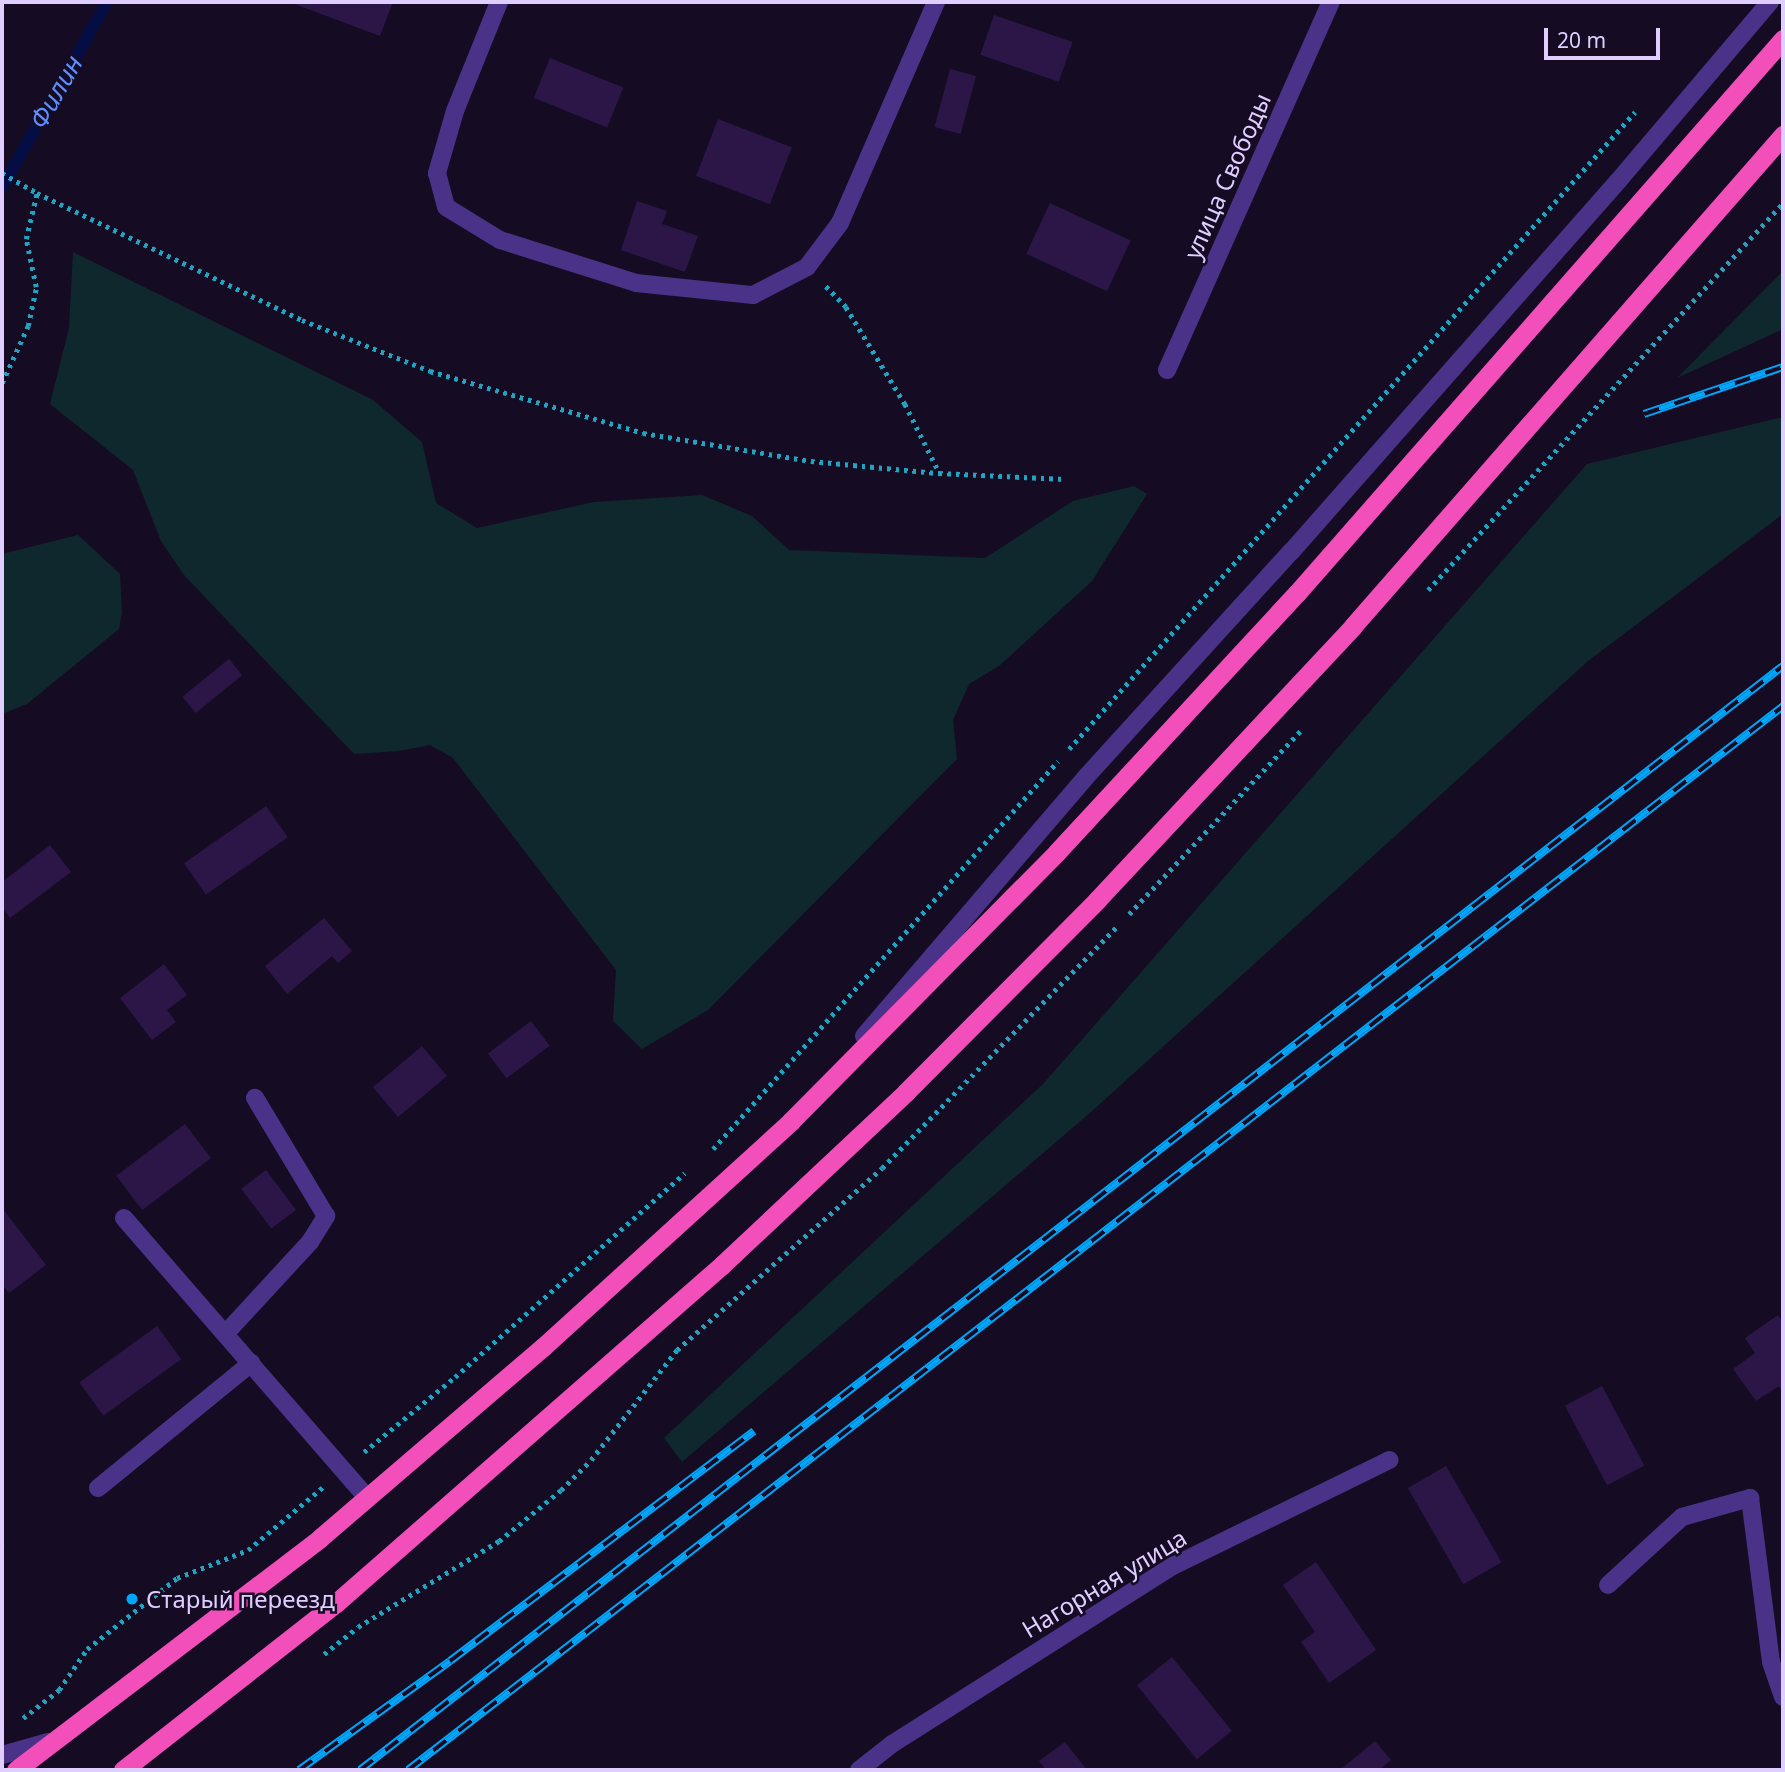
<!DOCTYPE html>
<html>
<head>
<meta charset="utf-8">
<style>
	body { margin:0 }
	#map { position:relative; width:1785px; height:1772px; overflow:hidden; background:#150c24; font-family:"Noto Sans",sans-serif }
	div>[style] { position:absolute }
	.green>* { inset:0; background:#0e282e }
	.stream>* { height:12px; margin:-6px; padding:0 6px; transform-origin:6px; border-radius:6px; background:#040d44 }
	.building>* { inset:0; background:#2b1647; transform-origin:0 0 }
	.path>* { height:4.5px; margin-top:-2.25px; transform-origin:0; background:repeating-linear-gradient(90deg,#21a4c0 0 3.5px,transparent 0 8.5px) }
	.service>* { height:18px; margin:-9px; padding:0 9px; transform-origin:9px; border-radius:9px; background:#493288 }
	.minor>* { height:18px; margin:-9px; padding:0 9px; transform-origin:9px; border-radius:9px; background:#493288 }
	.tertiary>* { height:18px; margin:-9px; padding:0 9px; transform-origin:9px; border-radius:9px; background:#493288 }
	.trunk>* { height:19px; margin:-9.5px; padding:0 9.5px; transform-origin:9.5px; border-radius:9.5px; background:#f34fba }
	.rail>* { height:8px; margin-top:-4px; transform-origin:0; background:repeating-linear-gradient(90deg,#150c24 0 16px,#00a6f9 0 32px); box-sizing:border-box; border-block:2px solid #00a6f9 }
	.dots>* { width:19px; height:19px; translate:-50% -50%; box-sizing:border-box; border:4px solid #150c24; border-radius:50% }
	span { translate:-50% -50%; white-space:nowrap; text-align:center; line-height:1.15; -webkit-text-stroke:5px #150c24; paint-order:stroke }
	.street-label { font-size:24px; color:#dfceff }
	.poi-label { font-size:24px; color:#dfceff }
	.left { translate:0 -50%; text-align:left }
	.water-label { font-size:26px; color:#5c8eff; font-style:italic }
	.frame { position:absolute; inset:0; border:4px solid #dfceff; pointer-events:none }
	.scale { position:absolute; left:1544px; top:28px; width:116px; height:32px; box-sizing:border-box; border:4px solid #dfceff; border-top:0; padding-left:9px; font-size:21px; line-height:24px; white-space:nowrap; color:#dfceff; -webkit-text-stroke:5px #150c24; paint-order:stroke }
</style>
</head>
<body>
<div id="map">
	<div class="green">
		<div style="clip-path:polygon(73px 252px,373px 400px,422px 442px,436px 503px,477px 528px,594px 502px,702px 495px,752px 516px,789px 550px,985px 558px,1073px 501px,1134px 486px,1147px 494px,1092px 581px,999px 666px,969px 684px,953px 720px,957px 759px,708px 1010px,642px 1049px,613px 1021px,616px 970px,453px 758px,430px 745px,399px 751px,354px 754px,184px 575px,161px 541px,133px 470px,50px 404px,69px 328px)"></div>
		<div style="clip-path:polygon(1783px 271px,1783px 329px,1677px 378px)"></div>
		<div style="clip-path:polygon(1783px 417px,1783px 514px,1588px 661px,1091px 1112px,682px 1462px,664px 1438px,1043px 1084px,1587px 464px)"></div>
		<div style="clip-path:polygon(78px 535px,120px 574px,122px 613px,119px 629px,27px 704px,2px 714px,2px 554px)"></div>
	</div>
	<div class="stream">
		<div style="left:2px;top:187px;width:213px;rotate:-60.4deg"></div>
	</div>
	<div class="building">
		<div style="clip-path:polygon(289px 2px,393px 2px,380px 36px)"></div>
		<div style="left:994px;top:15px;width:83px;height:42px;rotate:19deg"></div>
		<div style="left:550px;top:58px;width:79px;height:43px;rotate:22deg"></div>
		<div style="left:950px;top:69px;width:27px;height:60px;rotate:15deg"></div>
		<div style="left:718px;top:119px;width:79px;height:61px;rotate:21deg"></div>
		<div style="clip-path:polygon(637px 201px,667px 211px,662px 224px,698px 236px,685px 272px,621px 250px)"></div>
		<div style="left:1050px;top:203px;width:89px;height:56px;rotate:25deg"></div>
		<div style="left:229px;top:659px;width:21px;height:60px;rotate:51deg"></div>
		<div style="left:266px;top:806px;width:38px;height:100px;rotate:55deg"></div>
		<div style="clip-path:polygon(50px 845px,71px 872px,10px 918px,2px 907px,2px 882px)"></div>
		<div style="clip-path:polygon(324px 918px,352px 951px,338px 963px,332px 956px,287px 994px,265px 966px)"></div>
		<div style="clip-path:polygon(164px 964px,187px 995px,167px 1010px,176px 1022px,152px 1040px,120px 998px)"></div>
		<div style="left:531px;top:1021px;width:31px;height:54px;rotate:53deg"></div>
		<div style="left:422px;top:1046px;width:39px;height:64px;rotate:50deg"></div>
		<div style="left:185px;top:1124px;width:43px;height:86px;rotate:53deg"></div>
		<div style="left:266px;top:1170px;width:50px;height:31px;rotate:53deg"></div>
		<div style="clip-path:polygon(2px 1208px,46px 1265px,9px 1293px,2px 1285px)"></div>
		<div style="clip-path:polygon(1778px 1315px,1783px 1323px,1783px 1388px,1781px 1390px,1779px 1386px,1756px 1401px,1733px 1369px,1755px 1353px,1745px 1338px)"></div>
		<div style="left:157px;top:1326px;width:41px;height:96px;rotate:54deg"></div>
		<div style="left:1602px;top:1386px;width:90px;height:42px;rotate:62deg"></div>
		<div style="left:1446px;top:1466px;width:111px;height:44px;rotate:60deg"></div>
		<div style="clip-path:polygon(1316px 1562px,1376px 1650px,1329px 1683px,1301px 1642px,1315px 1632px,1283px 1585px)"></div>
		<div style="left:1172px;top:1657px;width:95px;height:45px;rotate:51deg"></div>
		<div style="clip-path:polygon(1375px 1741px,1391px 1760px,1379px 1770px,1340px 1770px)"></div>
		<div style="clip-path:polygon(1065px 1742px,1087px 1770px,1046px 1770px,1039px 1761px)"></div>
	</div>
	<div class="path">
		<div style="left:2px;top:173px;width:40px;rotate:29.7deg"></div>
		<div style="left:37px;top:193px;width:294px;rotate:25.6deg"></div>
		<div style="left:302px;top:320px;width:138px;rotate:21.7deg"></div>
		<div style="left:430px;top:371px;width:222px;rotate:16.2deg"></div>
		<div style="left:643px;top:433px;width:170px;rotate:9.5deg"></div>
		<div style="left:811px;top:461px;width:129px;rotate:5.4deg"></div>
		<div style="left:939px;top:473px;width:126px;rotate:2.7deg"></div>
		<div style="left:826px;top:286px;width:29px;rotate:46deg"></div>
		<div style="left:846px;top:307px;width:114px;rotate:58.7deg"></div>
		<div style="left:905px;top:404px;width:76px;rotate:63.4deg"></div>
		<div style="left:2px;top:383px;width:63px;rotate:-65.5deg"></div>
		<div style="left:28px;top:326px;width:40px;rotate:-78deg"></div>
		<div style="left:36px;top:287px;width:49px;rotate:-101.8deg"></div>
		<div style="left:26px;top:239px;width:47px;rotate:-76.6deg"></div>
		<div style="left:1428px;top:590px;width:525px;rotate:-47.47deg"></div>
		<div style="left:1069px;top:749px;width:852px;rotate:-48.38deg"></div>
		<div style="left:1129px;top:914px;width:253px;rotate:-46.9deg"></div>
		<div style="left:713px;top:1149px;width:519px;rotate:-48.36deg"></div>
		<div style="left:364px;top:1452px;width:118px;rotate:-39.5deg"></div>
		<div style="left:455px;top:1377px;width:307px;rotate:-41.6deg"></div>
		<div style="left:2px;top:1545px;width:1px;rotate:45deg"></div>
		<div style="left:324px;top:1654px;width:43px;rotate:-38.5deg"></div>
		<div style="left:358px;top:1627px;width:165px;rotate:-31.4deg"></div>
		<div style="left:499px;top:1541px;width:80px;rotate:-39.4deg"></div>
		<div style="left:561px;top:1490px;width:42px;rotate:-45deg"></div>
		<div style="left:591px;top:1460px;width:140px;rotate:-52deg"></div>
		<div style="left:677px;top:1350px;width:274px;rotate:-41.6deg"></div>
		<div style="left:882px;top:1168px;width:339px;rotate:-45.8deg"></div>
		<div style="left:23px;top:1718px;width:46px;rotate:-37.9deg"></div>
		<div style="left:59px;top:1690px;width:50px;rotate:-55.7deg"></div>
		<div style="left:87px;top:1649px;width:115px;rotate:-38.3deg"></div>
		<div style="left:177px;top:1578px;width:76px;rotate:-21.5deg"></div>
		<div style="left:248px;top:1550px;width:98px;rotate:-40deg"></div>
	</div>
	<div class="service">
		<div style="left:124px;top:1218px;width:371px;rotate:49deg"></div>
		<div style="left:226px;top:1333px;width:124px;rotate:-47.3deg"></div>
		<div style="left:310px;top:1242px;width:31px;rotate:-58deg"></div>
		<div style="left:326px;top:1216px;width:138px;rotate:-121deg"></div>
		<div style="left:98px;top:1488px;width:198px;rotate:-39.2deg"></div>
		<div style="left:1608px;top:1585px;width:100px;rotate:-42.6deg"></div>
		<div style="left:1682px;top:1517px;width:71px;rotate:-15.6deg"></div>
		<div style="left:1750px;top:1498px;width:165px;rotate:82.7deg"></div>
		<div style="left:1771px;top:1662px;width:37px;rotate:71deg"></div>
		<div style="left:2px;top:1755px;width:48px;rotate:-15.8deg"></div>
	</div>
	<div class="minor">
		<div style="left:499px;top:2px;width:118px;rotate:112deg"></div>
		<div style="left:455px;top:111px;width:65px;rotate:106.2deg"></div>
		<div style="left:437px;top:173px;width:35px;rotate:75deg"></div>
		<div style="left:446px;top:207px;width:63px;rotate:31.4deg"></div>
		<div style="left:500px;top:240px;width:143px;rotate:17.5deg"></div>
		<div style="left:636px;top:283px;width:118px;rotate:5.9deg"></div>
		<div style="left:753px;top:295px;width:61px;rotate:-27.4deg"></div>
		<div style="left:807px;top:267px;width:55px;rotate:-53.1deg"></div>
		<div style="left:840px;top:223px;width:241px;rotate:-66.5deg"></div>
		<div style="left:1167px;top:370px;width:403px;rotate:-66deg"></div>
		<div style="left:859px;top:1770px;width:42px;rotate:-38.2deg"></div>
		<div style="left:892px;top:1744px;width:333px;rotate:-32.4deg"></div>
		<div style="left:1173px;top:1566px;width:241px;rotate:-26.1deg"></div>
	</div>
	<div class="tertiary">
		<div style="left:864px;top:1036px;width:340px;rotate:-49.4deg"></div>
		<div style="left:1085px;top:778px;width:306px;rotate:-47.7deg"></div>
		<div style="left:1291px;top:552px;width:496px;rotate:-48.6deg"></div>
		<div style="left:1619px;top:180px;width:233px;rotate:-49.7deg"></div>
	</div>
	<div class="trunk">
		<div style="left:16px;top:1770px;width:382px;rotate:-37.3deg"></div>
		<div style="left:320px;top:1538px;width:294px;rotate:-40.6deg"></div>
		<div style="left:543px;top:1347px;width:336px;rotate:-42.3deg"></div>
		<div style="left:791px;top:1121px;width:378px;rotate:-45.3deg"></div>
		<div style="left:1057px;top:852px;width:353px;rotate:-47.2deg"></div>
		<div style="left:1297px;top:593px;width:737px;rotate:-48.74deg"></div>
		<div style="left:123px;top:1770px;width:271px;rotate:-38.1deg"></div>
		<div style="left:336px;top:1603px;width:513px;rotate:-41.21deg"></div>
		<div style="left:722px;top:1265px;width:253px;rotate:-43.2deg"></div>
		<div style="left:906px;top:1092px;width:271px;rotate:-45.1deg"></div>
		<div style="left:1097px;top:900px;width:375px;rotate:-46.9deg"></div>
		<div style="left:1353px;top:626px;width:653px;rotate:-48.79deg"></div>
	</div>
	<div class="rail">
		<div style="left:1644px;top:414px;width:147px;rotate:-18.7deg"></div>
		<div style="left:299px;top:1770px;width:186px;rotate:-35.8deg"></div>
		<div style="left:450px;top:1661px;width:381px;rotate:-37.1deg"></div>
		<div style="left:360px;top:1770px;width:1801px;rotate:-37.81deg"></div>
		<div style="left:408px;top:1770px;width:1739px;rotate:-37.73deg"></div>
	</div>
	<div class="dots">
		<div style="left:132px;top:1599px;background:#00a6f9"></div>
	</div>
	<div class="street-label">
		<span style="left:1227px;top:176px;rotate:-66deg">улица Свободы</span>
		<span style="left:1104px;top:1583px;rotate:-31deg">Нагорная улица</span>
	</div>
	<div class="poi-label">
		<span class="left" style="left:146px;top:1599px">Старый переезд</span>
	</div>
	<div class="water-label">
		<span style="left:56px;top:92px;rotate:-60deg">Филин</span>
	</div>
	<div class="frame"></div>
	<div class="scale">20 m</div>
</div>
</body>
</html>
